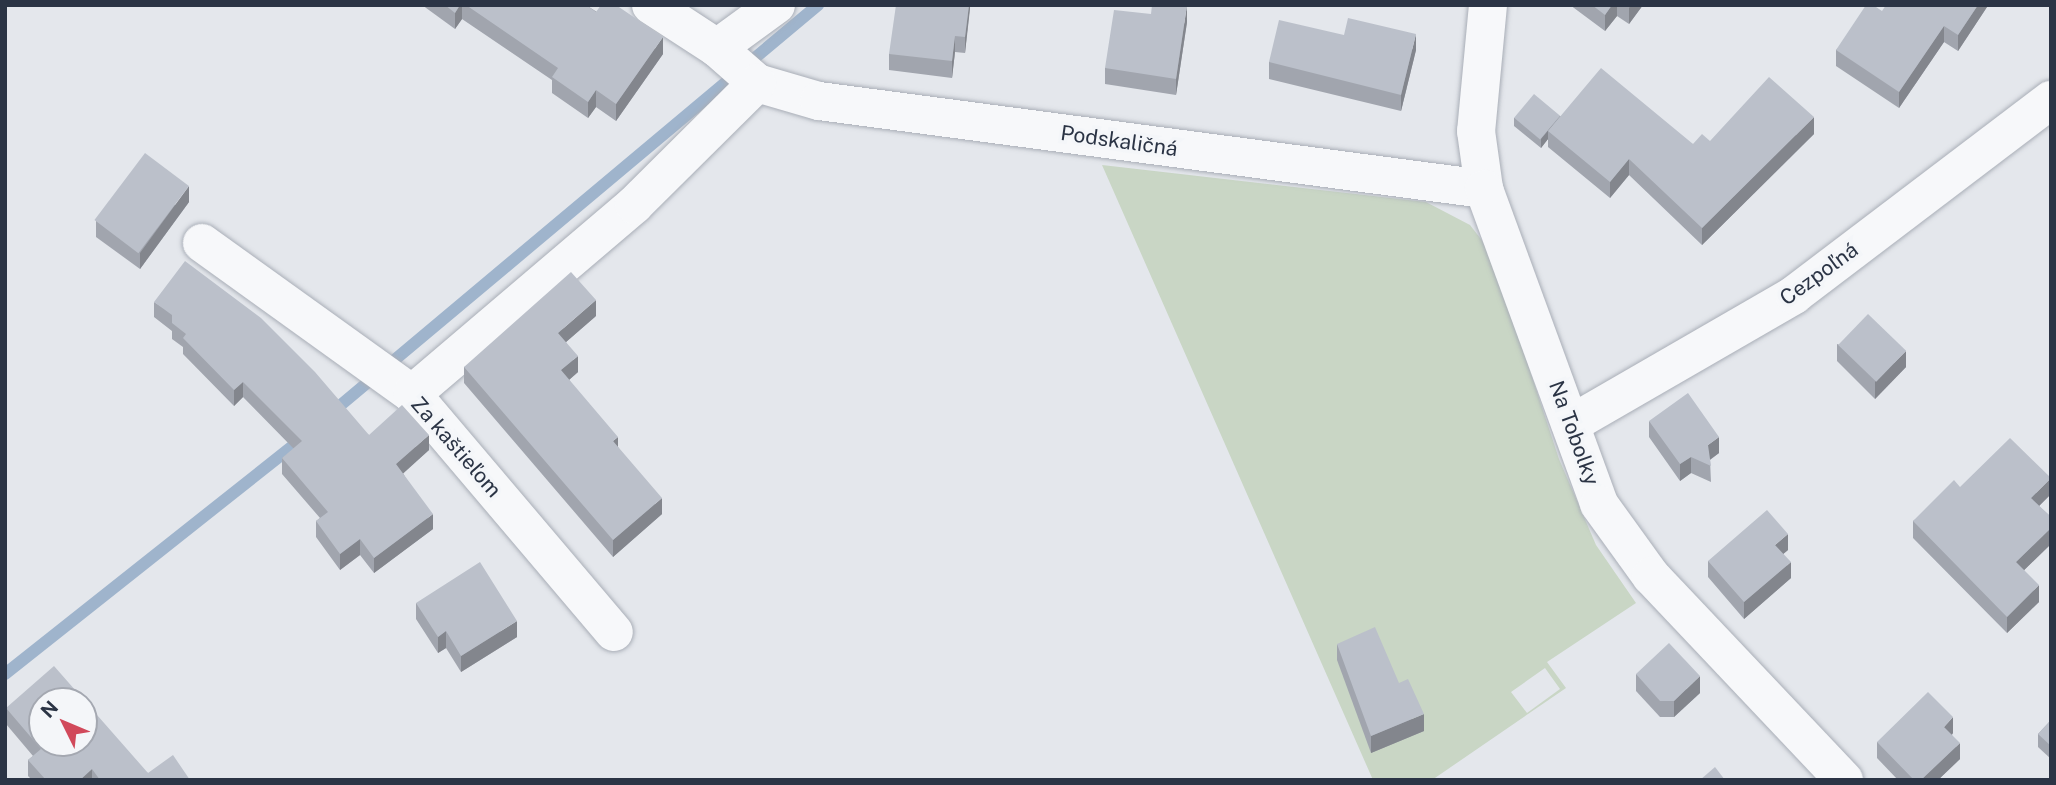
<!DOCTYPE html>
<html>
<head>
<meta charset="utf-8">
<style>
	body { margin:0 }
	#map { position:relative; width:2056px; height:785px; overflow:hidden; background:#e4e7ec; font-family:"Public Sans",sans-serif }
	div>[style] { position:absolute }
	.green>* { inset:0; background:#c9d6c5 }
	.stream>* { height:12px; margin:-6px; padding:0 6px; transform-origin:6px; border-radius:6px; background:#9fb4cc }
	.roads { filter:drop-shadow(0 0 2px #a9aeb7) drop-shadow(0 0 2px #a9aeb7) }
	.minor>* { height:38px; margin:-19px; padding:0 19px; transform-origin:19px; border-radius:19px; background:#f7f8fa }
	.wall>* { inset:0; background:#a1a5ae }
	.shaded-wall>* { inset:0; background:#83868d }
	.building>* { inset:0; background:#bbc0ca; transform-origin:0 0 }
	span { translate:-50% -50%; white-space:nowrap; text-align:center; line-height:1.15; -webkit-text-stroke:7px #f4f6f9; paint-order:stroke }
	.street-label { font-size:21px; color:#2b3445 }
	.frame { position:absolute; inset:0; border:7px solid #2b3445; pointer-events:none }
	.north { position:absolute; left:28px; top:687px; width:70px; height:70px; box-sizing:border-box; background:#f4f6f9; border:2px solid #a4a8b1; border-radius:50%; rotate:313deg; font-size:19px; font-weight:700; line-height:28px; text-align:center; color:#2b3445 }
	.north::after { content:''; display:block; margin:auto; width:24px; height:32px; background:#d1495b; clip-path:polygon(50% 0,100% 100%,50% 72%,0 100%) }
</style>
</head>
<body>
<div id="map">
	<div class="green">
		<div style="clip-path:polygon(evenodd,1102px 165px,1426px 202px,1470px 225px,1491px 252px,1559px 459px,1596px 545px,1636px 603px,1547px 662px,1566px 688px,1432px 780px,1373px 780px,1102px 165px,1545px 668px,1560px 689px,1527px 713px,1511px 692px,1545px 668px)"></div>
	</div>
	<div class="stream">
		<div style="left:330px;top:414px;width:637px;rotate:-39.97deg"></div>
		<div style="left:5px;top:674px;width:380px;rotate:-38.4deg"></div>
	</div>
	<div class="roads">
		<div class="minor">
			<div style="left:651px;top:5px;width:79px;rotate:33.1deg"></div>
			<div style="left:717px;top:48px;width:53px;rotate:41.2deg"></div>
			<div style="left:757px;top:83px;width:65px;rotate:16.2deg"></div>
			<div style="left:819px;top:101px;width:671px;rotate:7.54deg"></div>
			<div style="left:1488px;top:5px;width:127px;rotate:95.4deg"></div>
			<div style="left:1476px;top:131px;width:59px;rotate:82.1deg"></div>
			<div style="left:1484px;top:189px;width:335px;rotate:69.9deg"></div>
			<div style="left:1599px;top:504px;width:89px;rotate:54.2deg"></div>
			<div style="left:1651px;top:576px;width:281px;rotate:46.6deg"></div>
			<div style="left:717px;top:48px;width:73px;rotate:-36.1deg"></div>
			<div style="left:202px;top:243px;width:259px;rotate:35.7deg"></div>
			<div style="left:412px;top:394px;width:312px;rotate:49.7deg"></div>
			<div style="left:412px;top:394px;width:292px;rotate:-40.4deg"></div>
			<div style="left:634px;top:205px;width:173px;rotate:-44.8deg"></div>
			<div style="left:1571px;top:424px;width:258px;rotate:-30deg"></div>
			<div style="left:1794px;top:295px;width:323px;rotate:-37.2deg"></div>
		</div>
	</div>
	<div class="wall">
		<div style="clip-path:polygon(422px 5px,586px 5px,663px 54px,616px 121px,596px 107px,588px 118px,552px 93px,552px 80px,462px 19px,455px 29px)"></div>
		<div style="clip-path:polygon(970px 5px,965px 53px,955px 52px,952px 78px,889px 70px,889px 54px)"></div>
		<div style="clip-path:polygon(1570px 5px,1643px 5px,1629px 24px,1617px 16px,1605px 31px)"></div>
		<div style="clip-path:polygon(1987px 5px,1987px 7px,1958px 51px,1944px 42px,1899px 108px,1836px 66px,1836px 50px,1882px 11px)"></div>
		<div style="clip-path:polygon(1187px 22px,1176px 95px,1105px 84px,1105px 68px)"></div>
		<div style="clip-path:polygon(1344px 35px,1416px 50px,1401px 111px,1269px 79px,1269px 62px)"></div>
		<div style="clip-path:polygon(1560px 116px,1693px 144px,1710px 141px,1814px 134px,1702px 245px,1629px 175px,1610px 198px,1548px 147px,1548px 139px,1541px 148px,1514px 126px,1514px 118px)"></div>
		<div style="clip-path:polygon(189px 202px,140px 269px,96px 237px,96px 221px)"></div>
		<div style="clip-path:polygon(154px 302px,369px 435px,429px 450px,403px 473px,433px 529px,374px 573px,360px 555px,340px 570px,316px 537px,316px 521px,320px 518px,282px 474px,282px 458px,294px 449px,243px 397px,234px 406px,183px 354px,183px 347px,172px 339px,172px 331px,154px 317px)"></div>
		<div style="clip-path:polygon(596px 316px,566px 342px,578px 372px,569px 380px,618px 447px,662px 514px,613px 557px,464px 383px,464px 367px)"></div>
		<div style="clip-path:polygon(1837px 344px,1906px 367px,1875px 399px,1837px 361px)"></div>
		<div style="clip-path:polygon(1649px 421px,1719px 453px,1710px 460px,1711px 482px,1691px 473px,1680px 481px,1649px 437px)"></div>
		<div style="clip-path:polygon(1960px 487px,2051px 494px,2039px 506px,2051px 517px,2051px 544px,2024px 570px,2039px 602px,2007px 633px,1913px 538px,1913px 521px)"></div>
		<div style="clip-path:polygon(1788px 550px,1783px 554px,1791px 578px,1744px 619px,1708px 577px,1708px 561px)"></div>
		<div style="clip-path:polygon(416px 603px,517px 637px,461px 672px,446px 648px,438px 653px,416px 619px)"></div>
		<div style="clip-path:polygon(1337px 644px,1424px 731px,1371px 753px,1337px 660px)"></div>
		<div style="clip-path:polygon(1636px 674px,1700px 693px,1674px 717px,1660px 717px,1636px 691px)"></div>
		<div style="clip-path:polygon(6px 708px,148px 773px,190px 780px,32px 780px,28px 776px,28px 760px,33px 756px,6px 724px)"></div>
		<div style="clip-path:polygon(2051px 720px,2051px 759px,2038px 747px,2038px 734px)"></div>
		<div style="clip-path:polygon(1953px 733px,1952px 735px,1960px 759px,1938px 780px,1898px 780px,1877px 758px,1877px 742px)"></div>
	</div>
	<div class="shaded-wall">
		<div style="clip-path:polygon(460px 5px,462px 5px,462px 19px,455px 29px,455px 13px)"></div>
		<div style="clip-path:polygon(969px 5px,970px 5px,970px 9px,965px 53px,965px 37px)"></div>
		<div style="clip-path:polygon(1187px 5px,1187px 22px,1176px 95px,1176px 79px)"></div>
		<div style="clip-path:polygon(1612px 5px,1617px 5px,1617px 16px,1605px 31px,1605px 15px)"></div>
		<div style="clip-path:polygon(1631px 5px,1643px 5px,1629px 24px,1629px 8px)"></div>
		<div style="clip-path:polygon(1978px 5px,1987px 5px,1987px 7px,1958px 51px,1958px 35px)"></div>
		<div style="clip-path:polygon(1944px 26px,1944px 42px,1899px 108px,1899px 92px)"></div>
		<div style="clip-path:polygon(1416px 34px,1416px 50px,1401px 111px,1401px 95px)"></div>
		<div style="clip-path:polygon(955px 36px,955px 52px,952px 78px,952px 61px)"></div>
		<div style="clip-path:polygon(663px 37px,663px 54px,616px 121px,616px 104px)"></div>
		<div style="clip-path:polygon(596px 90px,596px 107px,588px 118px,588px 102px)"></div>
		<div style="clip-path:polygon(1560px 116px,1548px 131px,1548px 139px,1541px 148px,1541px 139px)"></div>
		<div style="clip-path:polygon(1814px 117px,1814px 134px,1702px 245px,1702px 228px)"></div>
		<div style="clip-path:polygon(1629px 159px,1629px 175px,1610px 198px,1610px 182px)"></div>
		<div style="clip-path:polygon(189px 186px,189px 202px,140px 269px,140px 253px)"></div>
		<div style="clip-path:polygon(596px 300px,596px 316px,558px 349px,558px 333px)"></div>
		<div style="clip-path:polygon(1906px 351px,1906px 367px,1875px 399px,1875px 382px)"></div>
		<div style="clip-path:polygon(578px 356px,578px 372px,561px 387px,561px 370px)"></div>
		<div style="clip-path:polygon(243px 382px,243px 397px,234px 406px,234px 390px)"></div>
		<div style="clip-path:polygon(429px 435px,429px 450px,396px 480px,396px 464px)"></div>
		<div style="clip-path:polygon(618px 437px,618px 453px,613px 441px)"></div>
		<div style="clip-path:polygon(1719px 437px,1719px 453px,1708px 461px,1708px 445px)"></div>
		<div style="clip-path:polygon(1691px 457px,1691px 473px,1680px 481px,1680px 464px)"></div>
		<div style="clip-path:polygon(2051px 478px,2051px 494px,2031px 514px,2031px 498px)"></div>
		<div style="clip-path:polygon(662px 498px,662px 514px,613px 557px,613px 540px)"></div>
		<div style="clip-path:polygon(433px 514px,433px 529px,374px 573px,374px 558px)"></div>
		<div style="clip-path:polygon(2051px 528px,2051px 544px,2016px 578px,2016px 562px)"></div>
		<div style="clip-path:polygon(1788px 534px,1788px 550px,1775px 561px,1775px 545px)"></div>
		<div style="clip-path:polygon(360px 539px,360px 555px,340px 570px,340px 554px)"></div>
		<div style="clip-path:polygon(1791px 562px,1791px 578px,1744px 619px,1744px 602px)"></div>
		<div style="clip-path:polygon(2039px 585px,2039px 602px,2007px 633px,2007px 617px)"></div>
		<div style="clip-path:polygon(517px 621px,517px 637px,461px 672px,461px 656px)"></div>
		<div style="clip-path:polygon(446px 631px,446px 648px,438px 653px,438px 637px)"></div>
		<div style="clip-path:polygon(1700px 676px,1700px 693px,1674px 717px,1674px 701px)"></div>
		<div style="clip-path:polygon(1424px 714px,1424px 731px,1371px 753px,1371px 736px)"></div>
		<div style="clip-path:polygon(1953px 717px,1953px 733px,1944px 743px,1944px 727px)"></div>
		<div style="clip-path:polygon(1960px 743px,1960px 759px,1938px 780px,1921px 780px)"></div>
		<div style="clip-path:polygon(92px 769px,92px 780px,80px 780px)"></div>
	</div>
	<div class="building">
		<div style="clip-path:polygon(445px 5px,460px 5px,455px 13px)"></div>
		<div style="clip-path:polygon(466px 5px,586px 5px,596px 12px,601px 5px,616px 5px,663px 37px,616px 104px,596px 90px,588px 102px,552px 77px,558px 68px)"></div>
		<div style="clip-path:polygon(896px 5px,969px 5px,965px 37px,955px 36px,952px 61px,889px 54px)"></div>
		<div style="clip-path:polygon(1152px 5px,1187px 5px,1176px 79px,1105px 68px,1114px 10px,1151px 14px)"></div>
		<div style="clip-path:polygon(1592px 5px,1612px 5px,1605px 15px)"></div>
		<div style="clip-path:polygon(1866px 5px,1873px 5px,1882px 11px,1886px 5px,1978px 5px,1958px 35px,1944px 26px,1899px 92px,1836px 50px)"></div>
		<div style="clip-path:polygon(1348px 18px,1416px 34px,1401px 95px,1269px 62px,1279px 20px,1344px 35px)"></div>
		<div style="clip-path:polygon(1601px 68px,1693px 144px,1702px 134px,1710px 141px,1769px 77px,1814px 117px,1702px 228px,1629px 159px,1610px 182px,1548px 131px)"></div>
		<div style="left:1534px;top:94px;width:34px;height:31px;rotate:40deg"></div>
		<div style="left:145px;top:153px;width:55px;height:84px;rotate:37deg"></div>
		<div style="clip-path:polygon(185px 261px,261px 318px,315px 372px,369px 435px,402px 405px,429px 435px,396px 464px,433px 514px,374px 558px,360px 539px,340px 554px,316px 521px,328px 512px,282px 458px,302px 441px,243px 382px,234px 390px,183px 338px,186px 334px,172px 323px,172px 315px,154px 302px)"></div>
		<div style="clip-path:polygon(571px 272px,596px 300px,558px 333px,578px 356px,561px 370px,618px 437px,613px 441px,662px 498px,613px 540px,464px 367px)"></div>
		<div style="left:1868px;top:314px;width:53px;height:43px;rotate:44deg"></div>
		<div style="clip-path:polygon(1688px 393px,1719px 437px,1708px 445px,1711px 466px,1691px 457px,1680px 464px,1649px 421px)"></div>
		<div style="clip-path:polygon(2010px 438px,2051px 478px,2031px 498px,2051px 517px,2051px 528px,2016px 562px,2039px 585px,2007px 617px,1913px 521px,1954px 480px,1960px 487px)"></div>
		<div style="clip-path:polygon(1767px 510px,1788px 534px,1775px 545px,1791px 562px,1744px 602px,1708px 561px)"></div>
		<div style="clip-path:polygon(480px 562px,517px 621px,461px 656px,446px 631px,438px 637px,416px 603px)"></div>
		<div style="clip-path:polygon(1375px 627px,1399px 683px,1408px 679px,1424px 714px,1371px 736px,1337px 644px)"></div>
		<div style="clip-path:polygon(1669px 643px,1700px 676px,1674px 701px,1660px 701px,1636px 674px)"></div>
		<div style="clip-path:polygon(evenodd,54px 666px,148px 773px,173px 755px,190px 780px,100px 780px,92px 769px,80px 780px,46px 780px,28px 760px,41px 749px,6px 708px,54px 666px,42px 701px,84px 701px,84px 743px,42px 743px,42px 701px)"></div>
		<div style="clip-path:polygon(1928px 692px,1953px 717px,1944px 727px,1960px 743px,1921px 780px,1914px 780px,1877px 742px)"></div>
		<div style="clip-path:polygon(2051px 720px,2051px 746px,2038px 734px)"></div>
		<div style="clip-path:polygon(1715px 767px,1725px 780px,1700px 780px)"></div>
	</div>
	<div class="street-label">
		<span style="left:1119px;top:141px;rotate:8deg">Podskaličná</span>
		<span style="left:1819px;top:274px;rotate:-36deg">Cezpoľná</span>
		<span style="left:1574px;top:433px;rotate:70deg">Na Tobolky</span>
		<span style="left:456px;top:447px;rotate:49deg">Za kaštieľom</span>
	</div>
	<div class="frame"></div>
	<div class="north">N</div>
</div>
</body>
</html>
